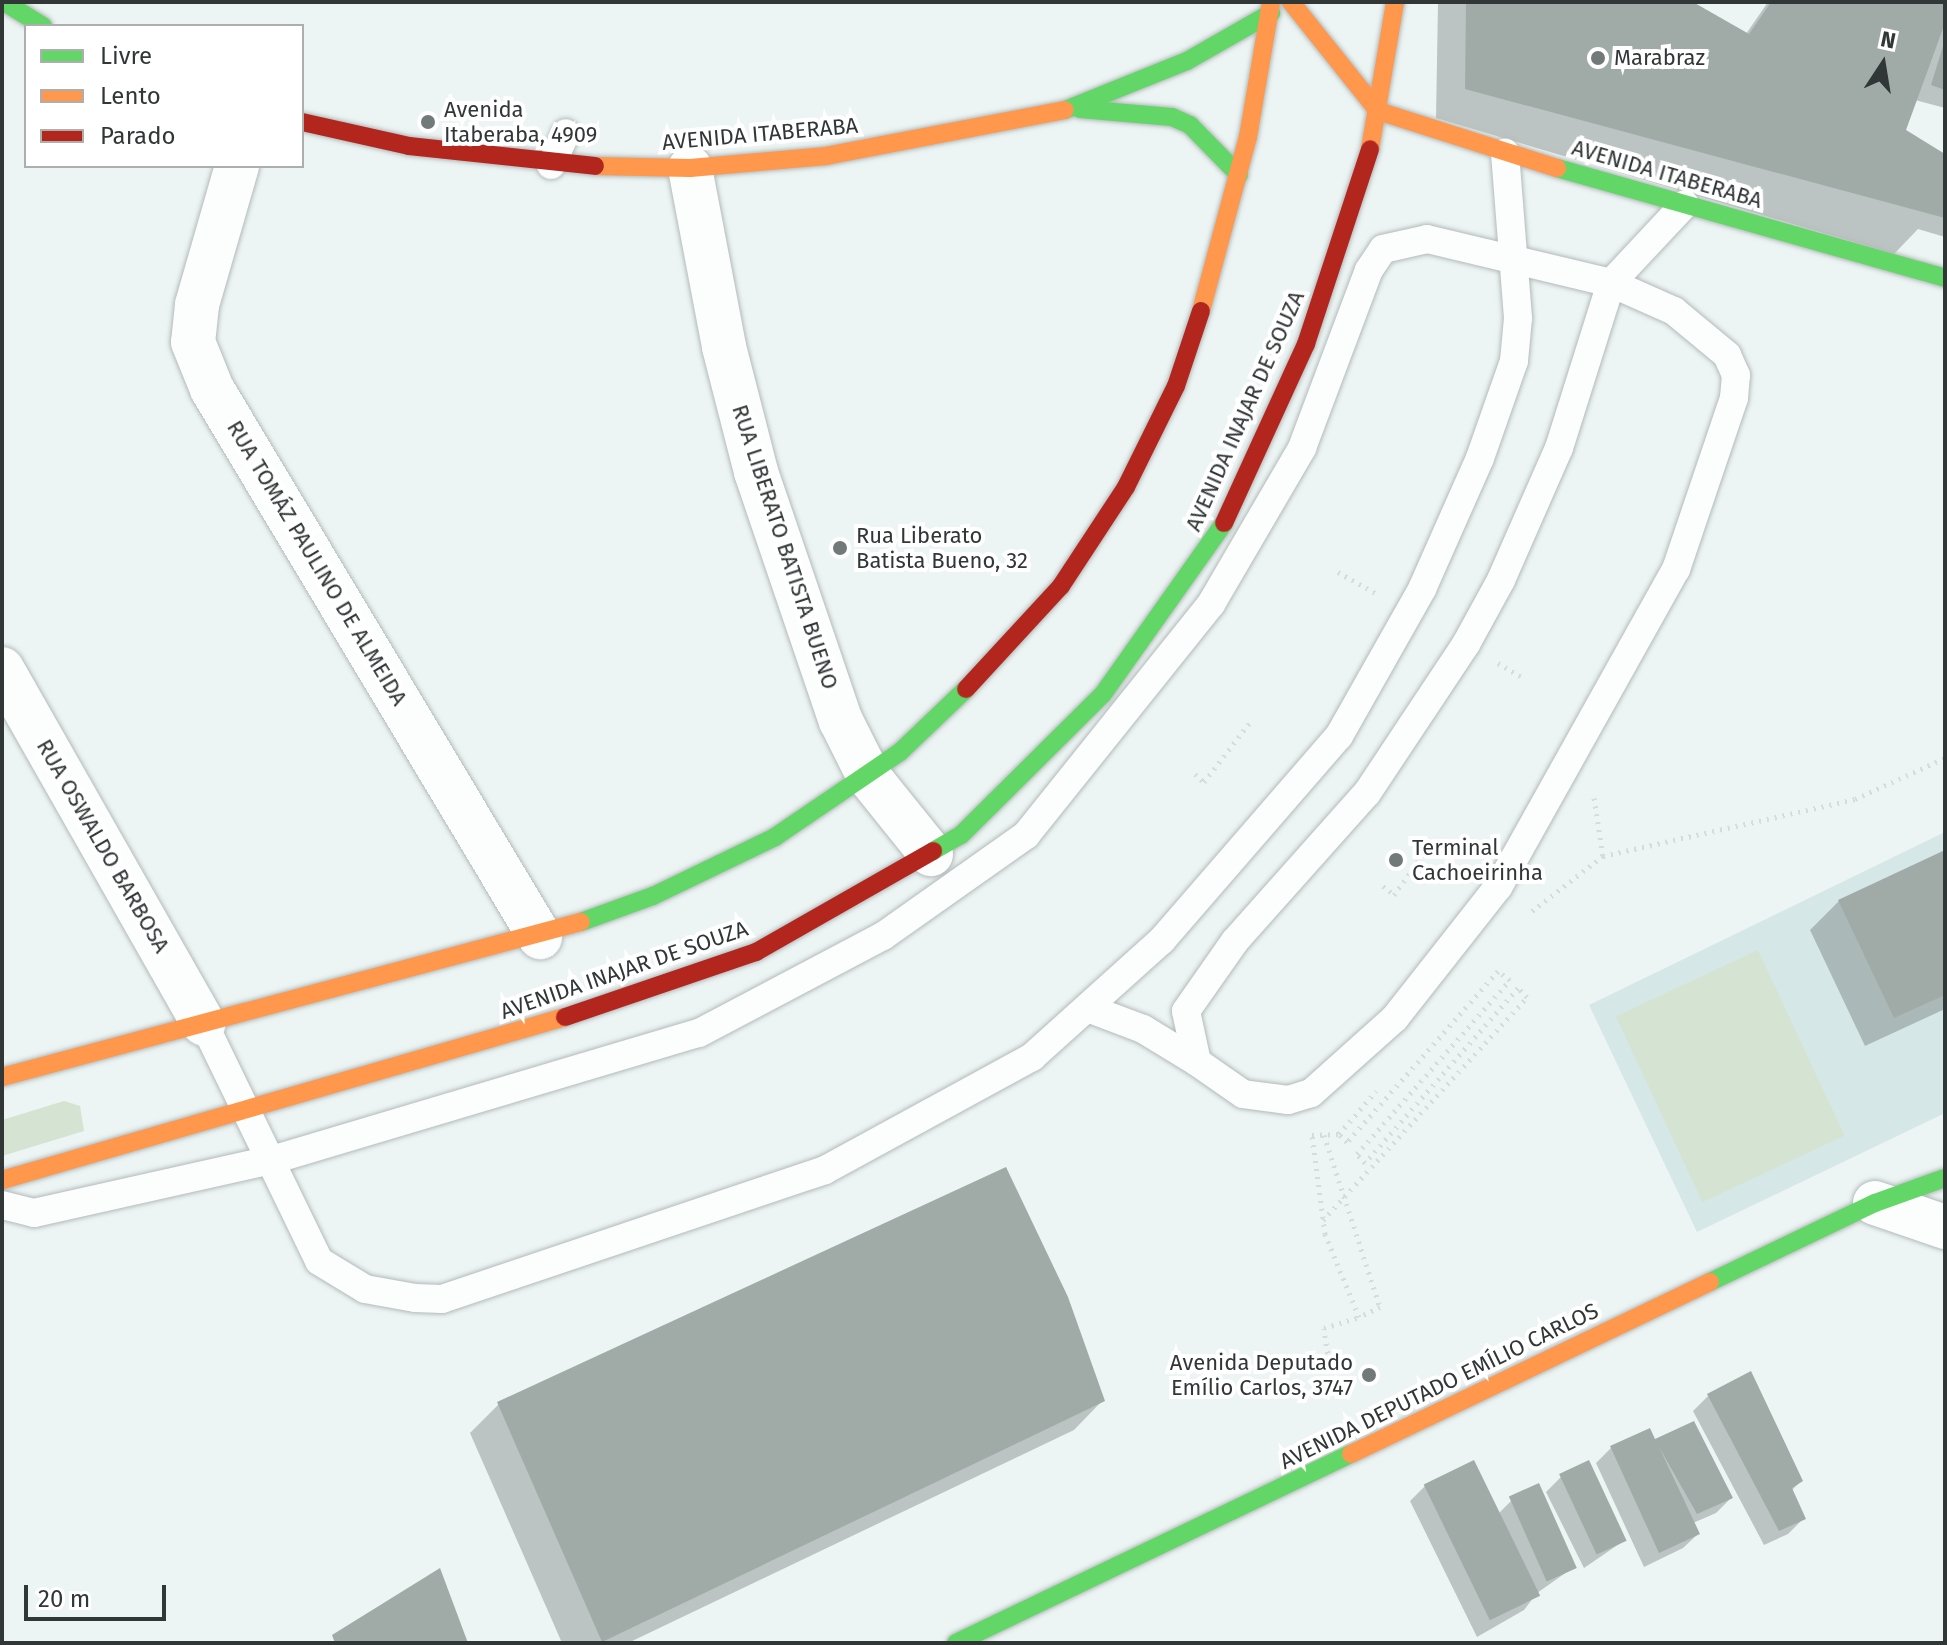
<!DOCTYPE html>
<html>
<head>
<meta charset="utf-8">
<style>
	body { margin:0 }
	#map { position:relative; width:1947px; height:1645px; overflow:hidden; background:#ecf4f4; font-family:"Fira Sans",sans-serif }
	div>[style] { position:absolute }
	.built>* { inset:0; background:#d6e7e7 }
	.green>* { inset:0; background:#d5e4d2; transform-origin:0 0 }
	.shadow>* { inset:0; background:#0003 }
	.building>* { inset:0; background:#a0aba8; transform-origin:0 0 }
	.path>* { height:5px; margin-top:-2.5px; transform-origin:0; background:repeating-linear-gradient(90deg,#d8dbdb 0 2px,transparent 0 8px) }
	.roads { filter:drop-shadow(0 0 2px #b4baba) drop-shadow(0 0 2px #b4baba) }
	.lane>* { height:28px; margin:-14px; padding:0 14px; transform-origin:14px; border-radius:14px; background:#fcfdfd }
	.street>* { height:44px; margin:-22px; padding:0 22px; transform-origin:22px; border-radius:22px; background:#fcfdfd }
	.fast>* { height:18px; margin:-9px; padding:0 9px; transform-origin:9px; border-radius:9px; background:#63d668 }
	.slow>* { height:18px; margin:-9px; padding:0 9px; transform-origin:9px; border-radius:9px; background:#ff974d }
	.jam>* { height:18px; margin:-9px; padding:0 9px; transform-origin:9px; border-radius:9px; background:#b3261e }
	.path-bridge>* { height:5px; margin-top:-2.5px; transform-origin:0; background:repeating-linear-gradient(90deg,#d8dbdb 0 2px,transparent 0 8px) }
	.dots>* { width:22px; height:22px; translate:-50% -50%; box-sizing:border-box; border:4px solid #fff; border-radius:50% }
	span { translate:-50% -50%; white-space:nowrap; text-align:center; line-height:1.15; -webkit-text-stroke:8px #fff; paint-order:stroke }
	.poi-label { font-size:22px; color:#313737 }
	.left { translate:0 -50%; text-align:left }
	.right { translate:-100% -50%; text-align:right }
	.street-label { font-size:22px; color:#313737 }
	.frame { position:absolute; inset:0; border:4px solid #313737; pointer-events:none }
	.legend { position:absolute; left:24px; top:24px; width:280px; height:144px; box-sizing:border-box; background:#fff; border:2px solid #adafaf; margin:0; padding:10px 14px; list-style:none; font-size:24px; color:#313737 }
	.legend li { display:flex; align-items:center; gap:16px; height:40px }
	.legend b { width:40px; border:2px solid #adafaf }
	.north { position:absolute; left:1843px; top:24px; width:80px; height:80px; -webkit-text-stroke:6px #fff; paint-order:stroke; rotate:12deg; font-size:22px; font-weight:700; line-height:32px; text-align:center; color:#313737 }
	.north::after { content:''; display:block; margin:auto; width:28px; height:36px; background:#313737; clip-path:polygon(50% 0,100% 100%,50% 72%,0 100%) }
	.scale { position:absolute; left:24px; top:1585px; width:142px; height:36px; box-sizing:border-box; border:4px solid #313737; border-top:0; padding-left:10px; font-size:24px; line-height:28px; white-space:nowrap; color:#313737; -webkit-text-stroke:6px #fff; paint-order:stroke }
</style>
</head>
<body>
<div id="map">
	<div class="built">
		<div style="clip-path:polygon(1945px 832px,1945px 1113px,1697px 1232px,1589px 1005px)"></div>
	</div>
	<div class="green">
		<div style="left:1758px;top:950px;width:205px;height:157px;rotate:65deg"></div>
		<div style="clip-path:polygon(64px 1101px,80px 1106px,84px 1131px,2px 1156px,2px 1120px)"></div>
	</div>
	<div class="shadow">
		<div style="clip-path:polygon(1438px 2px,1687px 2px,1746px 34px,1768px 2px,1945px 2px,1945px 108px,1915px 100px,1904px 129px,1943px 155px,1945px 147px,1945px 237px,1918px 229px,1894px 254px,1436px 118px)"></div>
		<div style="clip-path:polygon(1945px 853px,1945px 1009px,1865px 1046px,1810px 930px,1839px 901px)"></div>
		<div style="clip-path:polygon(1708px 1396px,1801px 1481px,1791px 1491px,1803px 1519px,1788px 1534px,1764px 1545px,1693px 1411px)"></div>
		<div style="clip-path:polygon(1103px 1400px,1074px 1430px,628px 1643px,562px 1643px,470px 1433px,499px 1404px)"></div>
		<div style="clip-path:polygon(1654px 1441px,1731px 1498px,1716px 1513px,1693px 1523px,1698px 1534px,1683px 1548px,1644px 1567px,1596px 1463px,1611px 1448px)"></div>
		<div style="clip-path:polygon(1561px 1477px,1625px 1540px,1584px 1568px,1546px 1492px)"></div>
		<div style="clip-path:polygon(1425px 1486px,1498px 1514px,1511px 1501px,1574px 1567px,1537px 1593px,1524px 1610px,1477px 1637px,1410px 1501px)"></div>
	</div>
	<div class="building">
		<div style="clip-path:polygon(1466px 2px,1693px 2px,1749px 34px,1771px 2px,1945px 2px,1945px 23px,1906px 130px,1945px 154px,1945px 218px,1465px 89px)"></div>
		<div style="clip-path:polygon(1944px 43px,1945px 43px,1945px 90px,1931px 85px)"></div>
		<div style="clip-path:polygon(1945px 850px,1945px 995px,1894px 1018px,1838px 900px)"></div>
		<div style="clip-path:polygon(1006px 1167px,1068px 1297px,1105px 1401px,602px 1642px,497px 1402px)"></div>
		<div style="clip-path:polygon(1751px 1371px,1803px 1481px,1792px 1488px,1806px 1519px,1779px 1531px,1707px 1394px)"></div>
		<div style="clip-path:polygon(1694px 1421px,1733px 1498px,1697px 1514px,1659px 1447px,1700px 1534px,1659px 1553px,1610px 1446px,1650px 1428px,1655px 1439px)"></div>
		<div style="left:1474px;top:1460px;width:151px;height:56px;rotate:64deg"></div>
		<div style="left:1589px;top:1460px;width:89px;height:33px;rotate:65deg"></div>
		<div style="left:1539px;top:1483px;width:93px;height:33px;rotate:66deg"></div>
		<div style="clip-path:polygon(440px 1568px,468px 1643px,335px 1643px,332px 1635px)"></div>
	</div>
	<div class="path">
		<div style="left:1338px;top:572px;width:45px;rotate:29.4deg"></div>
		<div style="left:1498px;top:663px;width:29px;rotate:31deg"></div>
		<div style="left:1195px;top:774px;width:12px;rotate:42deg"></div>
		<div style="left:1204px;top:782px;width:76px;rotate:-52.5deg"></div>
		<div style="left:1594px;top:798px;width:59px;rotate:81.2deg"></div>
		<div style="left:1603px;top:856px;width:258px;rotate:-12.7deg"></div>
		<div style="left:1855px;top:799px;width:99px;rotate:-24.5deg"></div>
		<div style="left:1383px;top:886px;width:14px;rotate:39deg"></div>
		<div style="left:1394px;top:895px;width:62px;rotate:-54.2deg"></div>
		<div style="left:1532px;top:911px;width:90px;rotate:-37.8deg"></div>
		<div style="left:1324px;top:1135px;width:181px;rotate:72deg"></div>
		<div style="left:1380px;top:1307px;width:23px;rotate:155deg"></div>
		<div style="left:1329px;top:1361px;width:33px;rotate:-99deg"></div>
		<div style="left:1324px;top:1328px;width:37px;rotate:-17deg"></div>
		<div style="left:1359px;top:1317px;width:90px;rotate:-112.3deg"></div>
		<div style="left:1325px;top:1234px;width:100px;rotate:-97.5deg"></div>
		<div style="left:1312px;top:1135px;width:27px;rotate:-2deg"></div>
		<div style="left:1339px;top:1134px;width:57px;rotate:-49.3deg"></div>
	</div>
	<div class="roads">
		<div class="lane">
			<div style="left:551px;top:165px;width:35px;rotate:-65deg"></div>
			<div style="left:1611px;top:283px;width:69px;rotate:24deg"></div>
			<div style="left:1674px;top:311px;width:69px;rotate:39.7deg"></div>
			<div style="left:1727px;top:355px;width:22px;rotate:66deg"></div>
			<div style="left:1736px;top:375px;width:23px;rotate:95deg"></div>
			<div style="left:1734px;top:398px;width:181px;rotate:108.7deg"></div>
			<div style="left:1676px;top:569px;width:364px;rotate:119.2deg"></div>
			<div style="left:1498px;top:887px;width:167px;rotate:128.2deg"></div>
			<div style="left:1395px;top:1018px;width:113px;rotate:138.2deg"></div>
			<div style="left:1311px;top:1093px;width:24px;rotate:163deg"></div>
			<div style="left:1288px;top:1100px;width:45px;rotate:-172.4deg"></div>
			<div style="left:1243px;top:1094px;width:56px;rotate:-145.2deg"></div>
			<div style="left:1197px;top:1062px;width:52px;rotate:-102.2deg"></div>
			<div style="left:1186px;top:1011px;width:85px;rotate:-55deg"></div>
			<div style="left:1235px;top:941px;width:198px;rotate:-48.3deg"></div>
			<div style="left:1367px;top:793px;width:179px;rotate:-56.4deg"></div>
			<div style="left:1466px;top:644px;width:73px;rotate:-61.3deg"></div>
			<div style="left:1501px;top:580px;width:144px;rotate:-66.3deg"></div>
			<div style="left:1559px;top:448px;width:173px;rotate:-72.5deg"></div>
			<div style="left:1090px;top:1009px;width:57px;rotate:20.7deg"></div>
			<div style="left:1143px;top:1029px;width:63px;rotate:31.4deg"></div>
			<div style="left:204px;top:1024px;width:263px;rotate:64.1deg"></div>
			<div style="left:319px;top:1261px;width:54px;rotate:31.3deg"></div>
			<div style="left:365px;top:1289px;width:51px;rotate:10.2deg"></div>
			<div style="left:415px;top:1298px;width:27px;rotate:2deg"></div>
			<div style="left:442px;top:1299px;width:404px;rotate:-18.6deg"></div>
			<div style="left:825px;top:1170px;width:236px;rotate:-28.6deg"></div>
			<div style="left:1032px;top:1057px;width:175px;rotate:-42deg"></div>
			<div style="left:1162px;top:940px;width:270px;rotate:-49.1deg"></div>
			<div style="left:1339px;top:736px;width:169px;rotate:-60.5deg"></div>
			<div style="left:1422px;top:589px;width:143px;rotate:-66.1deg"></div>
			<div style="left:1480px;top:458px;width:103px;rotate:-70.7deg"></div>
			<div style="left:1514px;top:361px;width:43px;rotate:-84.7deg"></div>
			<div style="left:1518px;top:318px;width:166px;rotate:-94.5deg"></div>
			<div style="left:2px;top:1205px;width:33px;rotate:14deg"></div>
			<div style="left:34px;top:1213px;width:244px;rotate:-12.6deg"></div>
			<div style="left:272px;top:1160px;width:445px;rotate:-16.6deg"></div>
			<div style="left:699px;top:1033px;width:208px;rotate:-27.8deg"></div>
			<div style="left:883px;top:936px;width:175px;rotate:-35.2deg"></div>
			<div style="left:1026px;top:835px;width:296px;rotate:-51.3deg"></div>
			<div style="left:1211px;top:604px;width:181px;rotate:-59.7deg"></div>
			<div style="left:1302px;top:448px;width:190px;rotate:-69.4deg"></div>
			<div style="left:1369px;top:270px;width:25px;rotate:-56deg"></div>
			<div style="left:1383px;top:249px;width:45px;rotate:-12.8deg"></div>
			<div style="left:1427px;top:239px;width:189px;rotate:13.4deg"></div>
			<div style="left:1611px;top:283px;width:108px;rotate:-46.9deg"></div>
		</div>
		<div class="street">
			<div style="left:237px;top:166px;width:145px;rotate:106.1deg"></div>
			<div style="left:197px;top:305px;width:37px;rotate:96deg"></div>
			<div style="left:193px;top:342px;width:51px;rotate:68deg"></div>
			<div style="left:212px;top:389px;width:639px;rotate:59.1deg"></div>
			<div style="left:690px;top:168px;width:182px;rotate:79.2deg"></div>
			<div style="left:724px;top:347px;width:129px;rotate:75.6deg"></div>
			<div style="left:756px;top:472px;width:263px;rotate:71.2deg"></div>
			<div style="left:841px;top:721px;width:63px;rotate:63.4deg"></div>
			<div style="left:869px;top:777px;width:99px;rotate:51.2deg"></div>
			<div style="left:2px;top:669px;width:408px;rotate:60.4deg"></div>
			<div style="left:1875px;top:1203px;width:74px;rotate:18.9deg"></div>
		</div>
		<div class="fast">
			<div style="left:4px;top:2px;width:46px;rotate:31.6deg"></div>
			<div style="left:1080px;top:109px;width:92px;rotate:5deg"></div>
			<div style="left:1172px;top:117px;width:20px;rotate:24deg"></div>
			<div style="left:1190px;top:125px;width:70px;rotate:45.6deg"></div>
			<div style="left:1065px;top:110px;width:131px;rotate:-21.9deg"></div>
			<div style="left:1187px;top:61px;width:97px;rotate:-29.7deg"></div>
			<div style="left:1557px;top:168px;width:403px;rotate:15.8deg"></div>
			<div style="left:933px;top:851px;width:32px;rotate:-30deg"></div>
			<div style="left:961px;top:835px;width:200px;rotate:-44.8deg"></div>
			<div style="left:1103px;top:694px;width:209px;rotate:-54.7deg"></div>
			<div style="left:581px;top:922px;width:77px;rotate:-19.9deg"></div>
			<div style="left:653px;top:896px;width:136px;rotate:-25.8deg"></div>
			<div style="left:775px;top:837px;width:151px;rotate:-34.2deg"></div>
			<div style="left:900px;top:752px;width:91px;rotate:-43.7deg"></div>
			<div style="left:1710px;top:1282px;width:183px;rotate:-25.6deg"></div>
			<div style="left:1875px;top:1203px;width:74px;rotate:-19.7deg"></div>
			<div style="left:956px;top:1643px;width:438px;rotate:-25.6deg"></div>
		</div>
		<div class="slow">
			<div style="left:1291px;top:2px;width:139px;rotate:51.4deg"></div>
			<div style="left:1378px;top:111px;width:188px;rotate:17.7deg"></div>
			<div style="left:1370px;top:149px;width:149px;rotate:-80.3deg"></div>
			<div style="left:595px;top:166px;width:95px;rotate:1.2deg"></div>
			<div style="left:690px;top:168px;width:137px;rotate:-5deg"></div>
			<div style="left:826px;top:156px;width:243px;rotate:-10.9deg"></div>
			<div style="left:1201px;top:311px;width:180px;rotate:-74.9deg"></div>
			<div style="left:1248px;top:137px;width:137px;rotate:-80.3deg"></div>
			<div style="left:2px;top:1077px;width:599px;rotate:-14.99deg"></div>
			<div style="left:2px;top:1180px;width:586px;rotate:-16.15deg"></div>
			<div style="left:1351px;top:1454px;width:398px;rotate:-25.6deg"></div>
		</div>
		<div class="jam">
			<div style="left:302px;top:122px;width:110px;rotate:12.6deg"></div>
			<div style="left:409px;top:146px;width:187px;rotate:6.1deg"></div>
			<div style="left:1224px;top:523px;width:197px;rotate:-65.4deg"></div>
			<div style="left:1306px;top:344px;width:205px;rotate:-71.8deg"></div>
			<div style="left:966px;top:689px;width:140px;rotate:-47.3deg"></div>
			<div style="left:1061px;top:586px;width:118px;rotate:-56.7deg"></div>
			<div style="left:1126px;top:487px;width:113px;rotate:-63.7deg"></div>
			<div style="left:1176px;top:386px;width:79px;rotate:-71.6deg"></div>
			<div style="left:565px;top:1017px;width:202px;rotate:-18.8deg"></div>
			<div style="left:756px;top:952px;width:204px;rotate:-29.7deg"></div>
		</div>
	</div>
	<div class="path-bridge">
		<div style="left:1323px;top:1220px;width:302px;rotate:-47.5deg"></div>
		<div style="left:1527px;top:997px;width:13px;rotate:-135deg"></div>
		<div style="left:1518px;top:988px;width:232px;rotate:131.2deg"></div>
		<div style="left:1365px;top:1163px;width:12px;rotate:-132deg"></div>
		<div style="left:1357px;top:1154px;width:232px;rotate:-48.7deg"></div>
		<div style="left:1510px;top:980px;width:15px;rotate:-143deg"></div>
		<div style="left:1498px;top:971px;width:228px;rotate:131.4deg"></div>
		<div style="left:1347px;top:1142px;width:11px;rotate:-135deg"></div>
	</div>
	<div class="dots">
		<div style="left:1598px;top:58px;background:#727979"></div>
		<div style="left:428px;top:122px;background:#727979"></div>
		<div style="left:840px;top:548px;background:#727979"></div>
		<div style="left:1396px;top:860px;background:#727979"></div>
		<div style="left:1369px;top:1375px;background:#727979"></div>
	</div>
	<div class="poi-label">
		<span class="left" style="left:1614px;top:58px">Marabraz</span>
		<span class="left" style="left:444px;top:122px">Avenida<br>Itaberaba, 4909</span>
		<span class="left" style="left:856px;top:548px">Rua Liberato<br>Batista Bueno, 32</span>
		<span class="left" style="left:1412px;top:860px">Terminal<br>Cachoeirinha</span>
		<span class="right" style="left:1353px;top:1375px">Avenida Deputado<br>Emílio Carlos, 3747</span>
	</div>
	<div class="street-label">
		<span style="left:760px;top:134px;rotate:-5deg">AVENIDA ITABERABA</span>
		<span style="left:1667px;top:174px;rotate:16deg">AVENIDA ITABERABA</span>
		<span style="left:1245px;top:411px;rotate:-66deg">AVENIDA INAJAR DE SOUZA</span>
		<span style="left:785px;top:547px;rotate:72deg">RUA LIBERATO BATISTA BUENO</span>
		<span style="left:317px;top:563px;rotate:59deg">RUA TOMÁZ PAULINO DE ALMEIDA</span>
		<span style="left:103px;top:846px;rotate:60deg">RUA OSWALDO BARBOSA</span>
		<span style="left:624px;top:970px;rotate:-19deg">AVENIDA INAJAR DE SOUZA</span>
		<span style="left:1439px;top:1386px;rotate:-26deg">AVENIDA DEPUTADO EMÍLIO CARLOS</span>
	</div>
	<div class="frame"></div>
	<ul class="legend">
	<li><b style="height:10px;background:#63d668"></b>Livre</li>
	<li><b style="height:10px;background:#ff974d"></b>Lento</li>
	<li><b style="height:10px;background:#b3261e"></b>Parado</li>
	</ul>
	<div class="north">N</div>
	<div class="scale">20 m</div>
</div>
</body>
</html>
